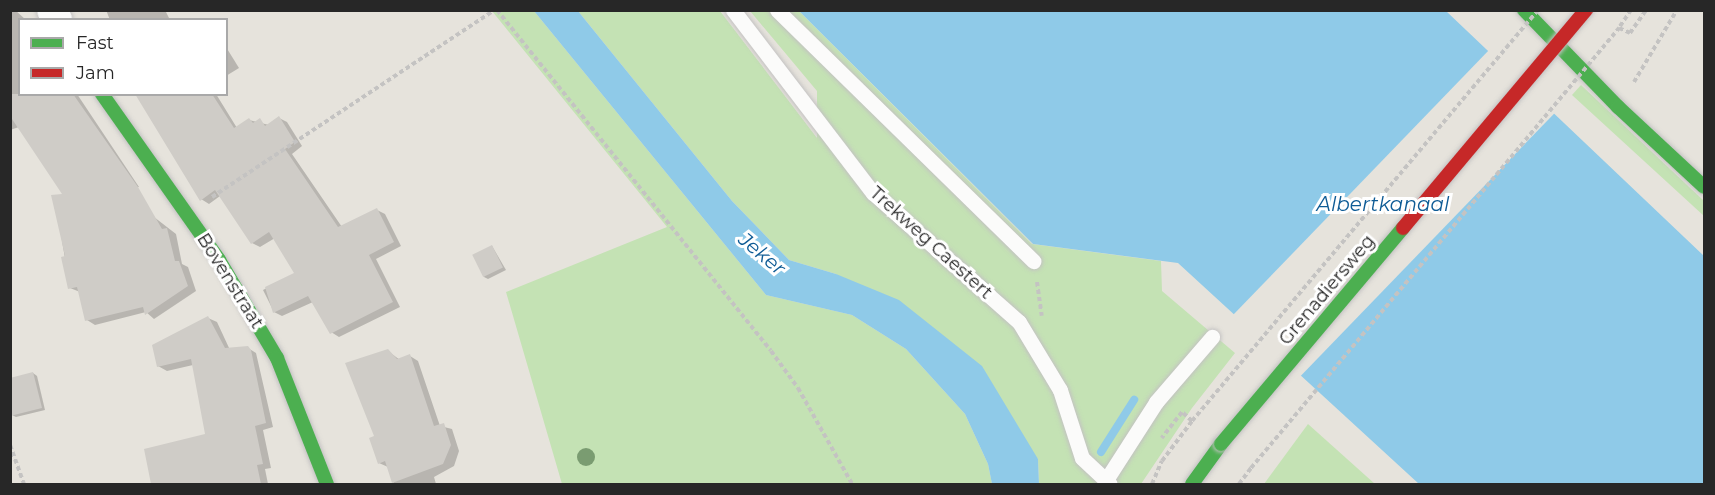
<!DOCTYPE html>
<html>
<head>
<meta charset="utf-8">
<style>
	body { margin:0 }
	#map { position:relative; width:1715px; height:495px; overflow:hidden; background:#e6e3dc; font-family:Montserrat,sans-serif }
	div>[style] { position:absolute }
	.green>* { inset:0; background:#c4e2b4 }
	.water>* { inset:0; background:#8fcae8 }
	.pier>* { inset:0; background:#e6e3dc; transform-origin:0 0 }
	.shadow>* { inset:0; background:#0003 }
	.stream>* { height:8px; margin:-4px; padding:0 4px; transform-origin:4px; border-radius:4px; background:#8fcae8 }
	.building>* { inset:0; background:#cfccc7; transform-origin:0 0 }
	.path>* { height:4px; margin-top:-2px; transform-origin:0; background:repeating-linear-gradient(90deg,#c4c3c2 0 4.5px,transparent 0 7.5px) }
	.roads { filter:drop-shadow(0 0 2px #c3c2c2) drop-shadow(0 0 2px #c3c2c2) }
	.lane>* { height:15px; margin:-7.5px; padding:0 7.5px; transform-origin:7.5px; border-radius:7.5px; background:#fbfbfa }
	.street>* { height:30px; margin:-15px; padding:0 15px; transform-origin:15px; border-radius:15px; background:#fbfbfa }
	.fast>* { height:14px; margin:-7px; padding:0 7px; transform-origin:7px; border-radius:7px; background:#4caf50 }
	.path-bridge>* { height:4px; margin-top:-2px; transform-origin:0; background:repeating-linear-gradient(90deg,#c4c3c2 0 4.5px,transparent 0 7.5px) }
	.bridges { filter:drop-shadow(0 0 2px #c3c2c2) drop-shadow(0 0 2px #c3c2c2) }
	.fast-bridge>* { height:14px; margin:-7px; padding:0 7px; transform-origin:7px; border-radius:7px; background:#4caf50 }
	.jam-bridge>* { height:14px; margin:-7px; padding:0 7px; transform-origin:7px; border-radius:7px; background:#c62828 }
	.trees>* { width:18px; height:18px; margin:-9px; border-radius:50%; background:#7a9c71 }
	span { translate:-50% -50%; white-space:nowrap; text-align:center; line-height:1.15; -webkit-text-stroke:6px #fff; paint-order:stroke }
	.street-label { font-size:18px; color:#272727 }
	.water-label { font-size:20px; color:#0e5b95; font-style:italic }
	.frame { position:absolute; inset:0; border:12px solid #272727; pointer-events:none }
	.legend { position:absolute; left:18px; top:18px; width:210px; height:78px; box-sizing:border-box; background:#fff; border:2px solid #a9a9a9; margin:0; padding:8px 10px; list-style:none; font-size:18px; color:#272727 }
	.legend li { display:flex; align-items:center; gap:12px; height:30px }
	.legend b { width:30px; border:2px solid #a9a9a9 }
</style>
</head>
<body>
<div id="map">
	<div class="green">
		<div style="clip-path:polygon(492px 11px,534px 11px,766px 295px,852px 315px,906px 349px,965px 414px,988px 464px,992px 484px,562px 484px,506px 292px,667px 227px)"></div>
		<div style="clip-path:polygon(578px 11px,720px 11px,817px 138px,817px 91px,750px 11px,799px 11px,1032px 244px,1161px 261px,1162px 291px,1235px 353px,1192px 408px,1141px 484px,1039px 484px,1038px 459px,836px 274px,789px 260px,732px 201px)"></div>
		<div style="clip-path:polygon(1581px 85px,1704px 201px,1704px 216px,1572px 95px)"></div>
		<div style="clip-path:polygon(1308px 424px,1375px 484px,1264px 484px)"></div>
	</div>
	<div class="water">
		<div style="clip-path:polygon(534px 11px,578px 11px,732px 201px,789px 260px,836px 274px,899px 300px,982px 366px,1038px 459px,1039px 484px,992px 484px,988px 464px,965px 414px,906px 349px,852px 315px,766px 295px)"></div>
		<div style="clip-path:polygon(799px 11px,1446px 11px,1704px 256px,1704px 484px,1419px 484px,1178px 263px,1033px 244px)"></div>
	</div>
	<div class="pier">
		<div style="left:1490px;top:49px;width:91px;height:372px;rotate:44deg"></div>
	</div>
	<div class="shadow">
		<div style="clip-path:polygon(15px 10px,26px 20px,20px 20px,20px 94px,77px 94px,139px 187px,71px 197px,19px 127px,10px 130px,10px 13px)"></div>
		<div style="clip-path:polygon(106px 10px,165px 10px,170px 20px,110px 20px)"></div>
		<div style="clip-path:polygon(226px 47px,239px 68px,226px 76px)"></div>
		<div style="clip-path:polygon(137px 94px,216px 94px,237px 128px,249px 120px,269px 125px,279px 118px,287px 122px,302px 146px,292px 154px,342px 227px,377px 210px,385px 214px,401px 246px,376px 259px,400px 307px,339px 337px,331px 332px,313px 302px,282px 316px,274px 312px,263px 290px,296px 273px,275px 238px,260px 247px,252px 243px,220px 196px,209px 204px,201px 199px)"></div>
		<div style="clip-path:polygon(154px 217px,176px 234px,182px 264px,188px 267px,196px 291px,154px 319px,146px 312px,95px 325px,87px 320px,80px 292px,70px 288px,61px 235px)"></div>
		<div style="clip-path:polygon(492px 246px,506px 270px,488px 279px,484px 277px)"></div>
		<div style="clip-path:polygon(208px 318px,217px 322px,230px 350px,248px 348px,256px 353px,273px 427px,263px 430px,271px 468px,265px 469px,268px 484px,152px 484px,146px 450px,207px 435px,193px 365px,167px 371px,158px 366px)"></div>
		<div style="clip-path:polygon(388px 351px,400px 360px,410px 356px,418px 361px,440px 426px,452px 429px,459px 451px,454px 466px,434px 477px,436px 484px,394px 484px,388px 467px,379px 463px,376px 437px)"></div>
		<div style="clip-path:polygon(33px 373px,37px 376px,45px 410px,16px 417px,12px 415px)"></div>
	</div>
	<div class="stream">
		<div style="left:1101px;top:452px;width:62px;rotate:-57.6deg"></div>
	</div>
	<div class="building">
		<div style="clip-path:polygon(10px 94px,73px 94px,138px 187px,162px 229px,167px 228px,175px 261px,179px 261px,188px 286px,145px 315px,143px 307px,85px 321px,77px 287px,68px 289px,61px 257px,65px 256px,51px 195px,62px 194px,10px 116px)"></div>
		<div style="clip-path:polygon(135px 94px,212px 94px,234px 128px,249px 118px,253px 123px,260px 118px,265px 126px,279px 116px,295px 142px,285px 149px,338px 227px,377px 208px,394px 242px,369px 255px,393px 302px,330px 334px,308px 296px,273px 313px,265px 287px,294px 273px,269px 232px,251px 244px,215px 190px,200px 201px)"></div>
		<div style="left:492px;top:245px;width:25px;height:22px;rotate:64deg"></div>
		<div style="clip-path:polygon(208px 316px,225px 348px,248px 346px,251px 350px,266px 423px,255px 426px,263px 464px,257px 465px,261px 484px,151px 484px,144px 449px,205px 434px,191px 359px,157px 367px,152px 345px)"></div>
		<div style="clip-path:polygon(388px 349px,397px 359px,410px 354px,434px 426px,444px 423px,451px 445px,443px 464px,392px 483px,385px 461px,378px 464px,369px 438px,374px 436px,345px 363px)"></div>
		<div style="clip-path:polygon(33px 372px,42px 408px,10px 416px,10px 378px)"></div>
	</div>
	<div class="path">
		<div style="left:497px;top:10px;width:437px;rotate:51.2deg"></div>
		<div style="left:771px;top:351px;width:46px;rotate:53.9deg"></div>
		<div style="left:798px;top:388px;width:110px;rotate:60.6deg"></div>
		<div style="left:1631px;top:10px;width:22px;rotate:124deg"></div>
		<div style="left:1619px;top:28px;width:12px;rotate:24deg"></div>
		<div style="left:1630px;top:33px;width:28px;rotate:-55deg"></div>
		<div style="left:1634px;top:82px;width:84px;rotate:-59.2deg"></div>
		<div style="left:212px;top:197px;width:339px;rotate:-33.5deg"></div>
		<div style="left:1037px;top:282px;width:34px;rotate:82deg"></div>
		<div style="left:10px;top:445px;width:41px;rotate:70.3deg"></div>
		<div style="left:1152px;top:484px;width:25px;rotate:-67deg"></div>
		<div style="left:1162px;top:461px;width:50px;rotate:-53.1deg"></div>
		<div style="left:1192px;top:421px;width:13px;rotate:-138deg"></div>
		<div style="left:1182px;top:412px;width:33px;rotate:128deg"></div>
		<div style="left:1239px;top:484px;width:20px;rotate:-53deg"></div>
	</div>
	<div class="roads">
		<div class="lane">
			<div style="left:733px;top:10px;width:230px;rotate:52.6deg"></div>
			<div style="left:873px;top:193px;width:195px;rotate:41.5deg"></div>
			<div style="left:1019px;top:322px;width:79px;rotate:58.9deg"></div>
			<div style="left:1060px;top:390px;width:71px;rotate:72.1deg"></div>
			<div style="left:1082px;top:458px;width:38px;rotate:43deg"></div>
			<div style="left:777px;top:10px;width:359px;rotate:44.4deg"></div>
			<div style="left:1106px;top:480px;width:93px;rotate:-57.3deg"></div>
			<div style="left:1156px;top:402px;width:86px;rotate:-49.3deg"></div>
		</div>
		<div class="street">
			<div style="left:52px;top:10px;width:11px;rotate:63deg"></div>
		</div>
		<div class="fast">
			<div style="left:1524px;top:10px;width:135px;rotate:45.9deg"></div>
			<div style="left:1618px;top:107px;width:117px;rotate:42.9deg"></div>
			<div style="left:102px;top:94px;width:203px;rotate:54.8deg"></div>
			<div style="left:219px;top:260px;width:114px;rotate:59.4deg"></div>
			<div style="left:277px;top:358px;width:136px;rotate:68.4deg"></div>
			<div style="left:1192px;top:484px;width:49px;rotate:-54.1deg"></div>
		</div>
	</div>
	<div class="path-bridge">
		<div style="left:1192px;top:421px;width:537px;rotate:-49.91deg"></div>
		<div style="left:1251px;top:468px;width:574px;rotate:-50.09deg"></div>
	</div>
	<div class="bridges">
		<div class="fast-bridge">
			<div style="left:1221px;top:444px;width:282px;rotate:-49.9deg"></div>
		</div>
		<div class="jam-bridge">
			<div style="left:1403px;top:228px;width:285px;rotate:-50deg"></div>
		</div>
	</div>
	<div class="trees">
		<div style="left:586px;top:457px"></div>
	</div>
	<div class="street-label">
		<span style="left:931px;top:243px;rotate:42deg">Trekweg Caestert</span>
		<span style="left:230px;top:281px;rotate:58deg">Bovenstraat</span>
		<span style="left:1327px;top:290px;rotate:-50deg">Grenadiersweg</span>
	</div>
	<div class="water-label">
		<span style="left:1383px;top:204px">Albertkanaal</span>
		<span style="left:762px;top:254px;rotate:40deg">Jeker</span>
	</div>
	<div class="frame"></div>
	<ul class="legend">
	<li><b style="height:8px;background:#4caf50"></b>Fast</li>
	<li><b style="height:8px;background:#c62828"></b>Jam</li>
	</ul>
</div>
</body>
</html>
